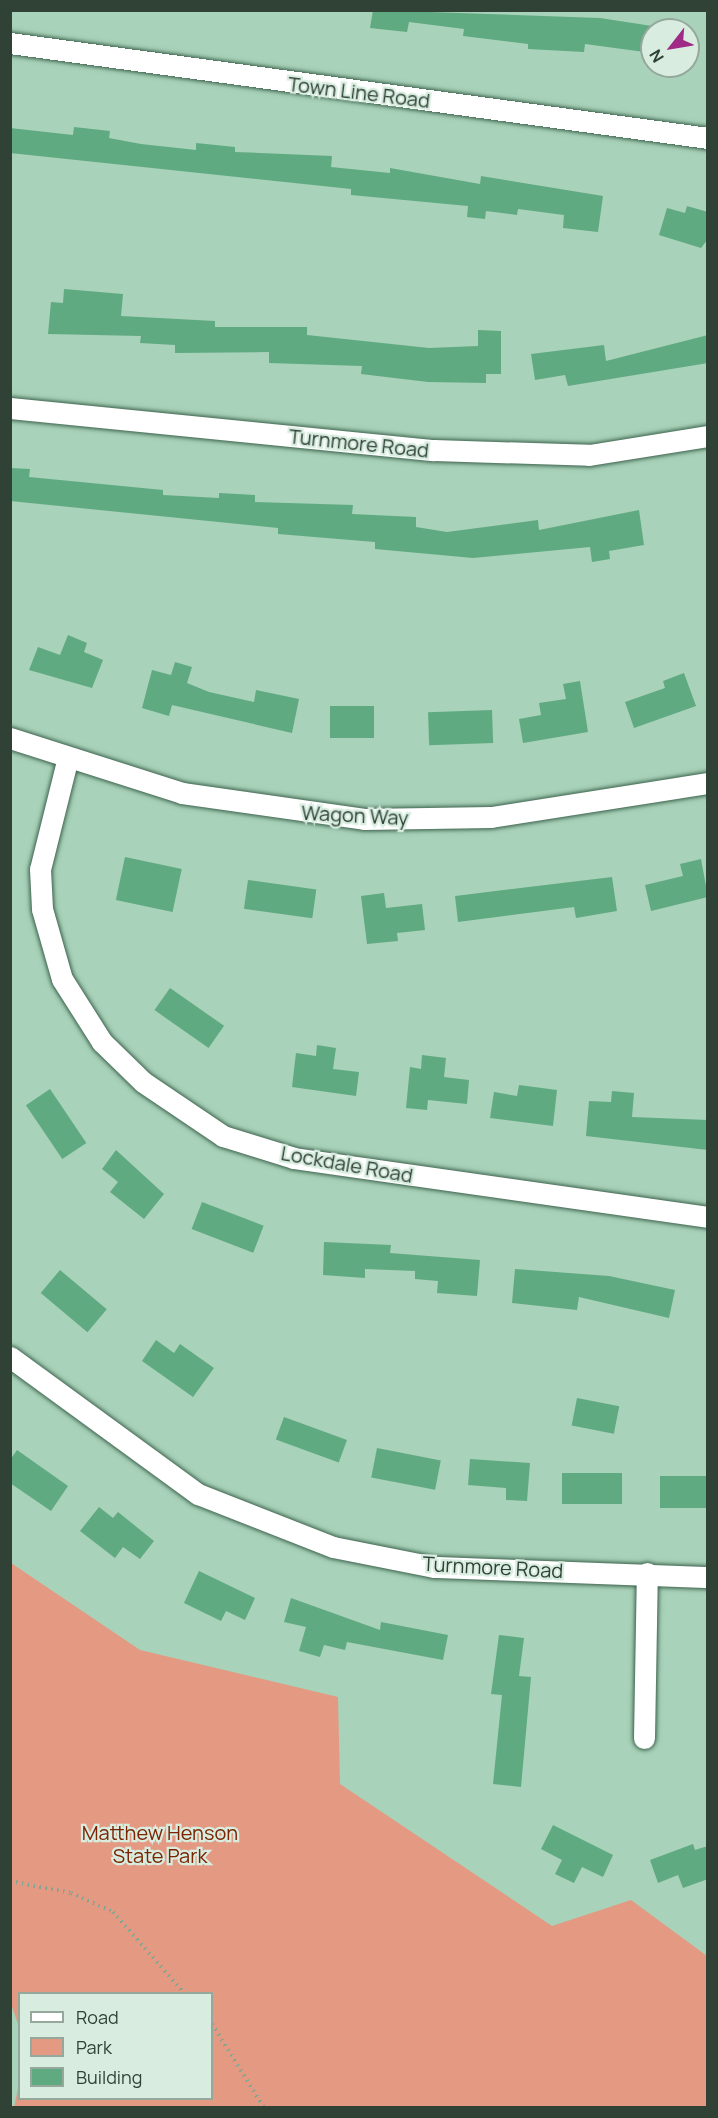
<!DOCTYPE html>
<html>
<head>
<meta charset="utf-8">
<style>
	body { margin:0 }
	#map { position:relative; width:718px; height:2118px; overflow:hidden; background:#a8d2b9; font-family:Manrope,sans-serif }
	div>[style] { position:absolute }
	.green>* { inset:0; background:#e39982 }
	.building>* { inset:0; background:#60aa81; transform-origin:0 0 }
	.path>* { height:4px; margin-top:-2px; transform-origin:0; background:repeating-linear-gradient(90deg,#83a590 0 1.5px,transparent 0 6px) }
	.roads { filter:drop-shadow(0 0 2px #3e634e) drop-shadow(0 0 2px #3e634e) }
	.minor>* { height:21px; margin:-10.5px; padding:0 10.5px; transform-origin:10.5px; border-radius:10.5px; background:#fff }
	span { translate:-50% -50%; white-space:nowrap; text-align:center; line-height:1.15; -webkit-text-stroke:4.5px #d8ede0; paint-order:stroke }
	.street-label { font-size:20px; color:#304136 }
	.park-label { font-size:20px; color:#7c2402 }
	.frame { position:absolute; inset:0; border:12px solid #304136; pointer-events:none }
	.legend { position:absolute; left:18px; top:1992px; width:195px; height:108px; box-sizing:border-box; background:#d8ede0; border:2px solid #95a89c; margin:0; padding:8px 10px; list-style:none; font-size:18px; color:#304136 }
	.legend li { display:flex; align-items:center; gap:12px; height:30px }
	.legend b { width:30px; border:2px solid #95a89c }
	.north { position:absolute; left:640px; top:18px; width:60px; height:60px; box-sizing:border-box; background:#d8ede0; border:2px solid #95a89c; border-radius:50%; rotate:239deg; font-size:16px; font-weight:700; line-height:24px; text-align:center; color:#304136 }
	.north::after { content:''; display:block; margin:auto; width:21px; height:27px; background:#9f2b86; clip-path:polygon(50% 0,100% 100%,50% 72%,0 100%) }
</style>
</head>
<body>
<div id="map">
	<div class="green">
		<div style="clip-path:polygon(11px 1563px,140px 1650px,338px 1697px,340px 1784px,552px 1926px,631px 1900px,707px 1956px,707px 2107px,14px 2107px,19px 2084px,20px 2098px,212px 2098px,212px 1994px,20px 1994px,19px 2027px,10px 2001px)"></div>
	</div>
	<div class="building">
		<div style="clip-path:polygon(373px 10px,600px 18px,652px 26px,652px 53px,585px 44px,584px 52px,528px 49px,528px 44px,463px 36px,464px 29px,409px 22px,407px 32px,370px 28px)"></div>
		<div style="clip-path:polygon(74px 127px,110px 131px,109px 138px,141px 144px,196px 150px,196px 143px,235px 147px,235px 152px,332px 156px,331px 167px,390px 173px,390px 168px,480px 184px,481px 176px,603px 196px,598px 232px,563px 228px,564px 215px,518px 209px,517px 215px,486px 211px,485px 219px,467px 217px,468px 206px,351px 195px,351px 189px,10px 153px,10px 128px,73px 135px)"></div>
		<div style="clip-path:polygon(687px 206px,708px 212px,708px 239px,701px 248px,659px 235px,667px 208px,685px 213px)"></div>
		<div style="clip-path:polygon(64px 289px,123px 294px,121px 316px,215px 321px,215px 327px,307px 327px,307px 335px,429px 348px,478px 346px,478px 330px,501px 331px,501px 374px,486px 374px,486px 383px,428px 382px,361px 374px,362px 366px,269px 363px,269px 352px,175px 353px,175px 345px,140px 343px,141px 336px,48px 334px,51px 302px,63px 303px)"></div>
		<div style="clip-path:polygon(708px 335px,708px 363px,568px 386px,565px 375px,535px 380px,531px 354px,604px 345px,606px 361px)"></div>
		<div style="clip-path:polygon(10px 468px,30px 469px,29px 477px,163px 490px,163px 495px,219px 498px,219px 493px,255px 495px,255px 502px,353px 505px,352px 514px,416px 517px,416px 527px,447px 532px,538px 520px,539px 530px,639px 510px,644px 545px,609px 551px,610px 559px,592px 562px,590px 547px,473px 558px,375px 549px,375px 542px,278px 534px,278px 528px,10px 501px)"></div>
		<div style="clip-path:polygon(68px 635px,87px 643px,84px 652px,103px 660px,92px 688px,29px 670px,38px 647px,60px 655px)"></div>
		<div style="clip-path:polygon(175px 662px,192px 667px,187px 683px,209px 692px,254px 702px,256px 690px,299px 699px,292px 733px,172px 705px,169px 716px,142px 708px,152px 670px,171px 675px)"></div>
		<div style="clip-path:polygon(684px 673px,696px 706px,634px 728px,625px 702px,665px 688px,663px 681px)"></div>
		<div style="clip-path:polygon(580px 681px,588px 732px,523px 743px,519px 719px,541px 715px,539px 703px,566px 699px,563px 684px)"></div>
		<div style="left:330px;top:706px;width:44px;height:32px"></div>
		<div style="left:492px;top:710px;width:33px;height:64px;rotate:88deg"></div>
		<div style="left:125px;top:857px;width:58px;height:44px;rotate:12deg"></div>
		<div style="clip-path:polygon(701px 859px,708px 897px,651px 911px,645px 885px,683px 876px,680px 864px)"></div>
		<div style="clip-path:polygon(612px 877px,617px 911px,576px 918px,574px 907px,458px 922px,455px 896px)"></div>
		<div style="left:248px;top:880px;width:69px;height:29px;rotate:8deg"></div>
		<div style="clip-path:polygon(384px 893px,386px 908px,422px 904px,425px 930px,397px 933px,398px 941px,367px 944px,361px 896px)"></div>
		<div style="left:170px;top:988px;width:66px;height:27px;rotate:35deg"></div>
		<div style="clip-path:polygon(317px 1045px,336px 1048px,333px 1069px,359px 1072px,356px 1096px,292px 1087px,296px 1053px,316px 1056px)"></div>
		<div style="clip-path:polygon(422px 1055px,446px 1058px,444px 1077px,469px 1080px,467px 1104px,428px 1100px,427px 1110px,406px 1108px,410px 1067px,421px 1069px)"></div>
		<div style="clip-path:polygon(519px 1085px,557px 1090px,553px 1126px,490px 1118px,494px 1092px,517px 1096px)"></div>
		<div style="left:50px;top:1089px;width:65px;height:29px;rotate:56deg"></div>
		<div style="clip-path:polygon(612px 1091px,634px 1093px,632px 1117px,708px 1120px,708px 1150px,586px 1136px,589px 1101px,611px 1102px)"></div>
		<div style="clip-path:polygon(116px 1150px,164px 1194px,144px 1219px,110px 1192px,118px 1182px,102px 1169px)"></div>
		<div style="left:202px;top:1202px;width:66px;height:29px;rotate:21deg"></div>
		<div style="clip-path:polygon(324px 1242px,391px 1245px,390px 1253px,480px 1260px,477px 1296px,437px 1293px,438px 1281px,415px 1279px,415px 1271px,365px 1269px,365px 1278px,323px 1275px)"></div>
		<div style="clip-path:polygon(515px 1269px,609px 1276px,675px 1290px,669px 1318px,579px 1297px,577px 1310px,512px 1303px)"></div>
		<div style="left:60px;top:1270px;width:61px;height:30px;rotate:40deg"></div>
		<div style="clip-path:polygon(156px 1340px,174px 1353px,180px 1344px,214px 1368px,193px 1397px,142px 1361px)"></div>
		<div style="left:577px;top:1398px;width:43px;height:28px;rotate:11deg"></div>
		<div style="left:284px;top:1417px;width:67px;height:24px;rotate:20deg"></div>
		<div style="left:377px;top:1448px;width:65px;height:30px;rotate:11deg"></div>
		<div style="clip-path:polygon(17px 1450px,68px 1486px,51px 1511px,10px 1483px,10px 1460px)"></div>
		<div style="clip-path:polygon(470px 1459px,530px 1463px,527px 1501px,506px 1500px,506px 1488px,468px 1485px)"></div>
		<div style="left:622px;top:1473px;width:31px;height:60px;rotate:90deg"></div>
		<div style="left:660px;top:1476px;width:48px;height:32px"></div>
		<div style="clip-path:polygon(99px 1507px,113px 1518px,118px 1512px,154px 1541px,140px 1559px,123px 1547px,115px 1558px,80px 1531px)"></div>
		<div style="clip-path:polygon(199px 1571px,255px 1598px,245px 1620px,226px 1611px,221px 1621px,184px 1603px)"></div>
		<div style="clip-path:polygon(291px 1598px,380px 1630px,381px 1622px,448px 1635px,443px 1660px,347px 1642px,345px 1650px,324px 1645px,320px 1657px,299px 1651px,306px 1627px,284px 1622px)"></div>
		<div style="clip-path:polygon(499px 1635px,524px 1638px,519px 1676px,531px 1677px,521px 1787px,493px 1784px,502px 1695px,491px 1694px)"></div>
		<div style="clip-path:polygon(553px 1825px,613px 1855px,603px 1877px,582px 1867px,574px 1883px,555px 1874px,562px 1860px,541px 1849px)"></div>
		<div style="clip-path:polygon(693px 1844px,695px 1850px,708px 1846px,708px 1879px,683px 1888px,678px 1875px,658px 1883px,650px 1860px)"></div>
	</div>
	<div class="path">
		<div style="left:10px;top:1881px;width:62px;rotate:11.1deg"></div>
		<div style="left:71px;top:1893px;width:46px;rotate:24.3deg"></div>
		<div style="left:113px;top:1912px;width:109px;rotate:48.7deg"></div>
		<div style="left:212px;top:2024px;width:99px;rotate:58.2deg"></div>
	</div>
	<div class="roads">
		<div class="minor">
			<div style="left:10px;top:43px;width:704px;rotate:7.75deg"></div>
			<div style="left:10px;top:408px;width:426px;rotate:5.7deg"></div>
			<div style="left:434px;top:450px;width:155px;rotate:1.8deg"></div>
			<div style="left:589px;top:455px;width:121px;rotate:-9.1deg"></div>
			<div style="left:10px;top:738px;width:181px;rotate:17.7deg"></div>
			<div style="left:182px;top:793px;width:184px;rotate:8.1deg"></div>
			<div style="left:364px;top:819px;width:127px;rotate:-0.9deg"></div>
			<div style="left:491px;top:817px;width:220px;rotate:-8.9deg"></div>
			<div style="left:67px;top:761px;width:111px;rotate:104deg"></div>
			<div style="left:40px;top:869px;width:40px;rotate:87.1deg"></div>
			<div style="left:42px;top:909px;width:73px;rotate:74.1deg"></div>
			<div style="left:62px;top:979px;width:75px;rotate:57.6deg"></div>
			<div style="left:102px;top:1042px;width:57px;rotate:44.3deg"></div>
			<div style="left:143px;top:1082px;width:97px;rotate:34deg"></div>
			<div style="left:223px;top:1136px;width:74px;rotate:17.2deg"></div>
			<div style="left:294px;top:1158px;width:418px;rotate:8.1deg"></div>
			<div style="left:10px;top:1357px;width:233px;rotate:36.1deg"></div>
			<div style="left:198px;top:1494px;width:145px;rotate:21.4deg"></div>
			<div style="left:333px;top:1547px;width:103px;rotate:11.2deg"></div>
			<div style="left:434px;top:1567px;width:274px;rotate:2.1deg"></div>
			<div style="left:644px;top:1738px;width:165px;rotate:-89deg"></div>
		</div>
	</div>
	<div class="street-label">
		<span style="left:359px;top:92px;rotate:7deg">Town Line Road</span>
		<span style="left:359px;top:443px;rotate:6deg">Turnmore Road</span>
		<span style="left:355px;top:815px;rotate:3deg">Wagon Way</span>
		<span style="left:347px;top:1164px;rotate:10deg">Lockdale Road</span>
		<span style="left:493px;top:1567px;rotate:3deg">Turnmore Road</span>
	</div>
	<div class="park-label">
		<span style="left:160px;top:1844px">Matthew Henson<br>State Park</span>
	</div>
	<div class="frame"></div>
	<ul class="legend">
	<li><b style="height:8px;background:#fff"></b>Road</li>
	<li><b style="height:16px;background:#e39982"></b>Park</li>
	<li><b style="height:16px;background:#60aa81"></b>Building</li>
	</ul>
	<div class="north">N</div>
</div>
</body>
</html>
